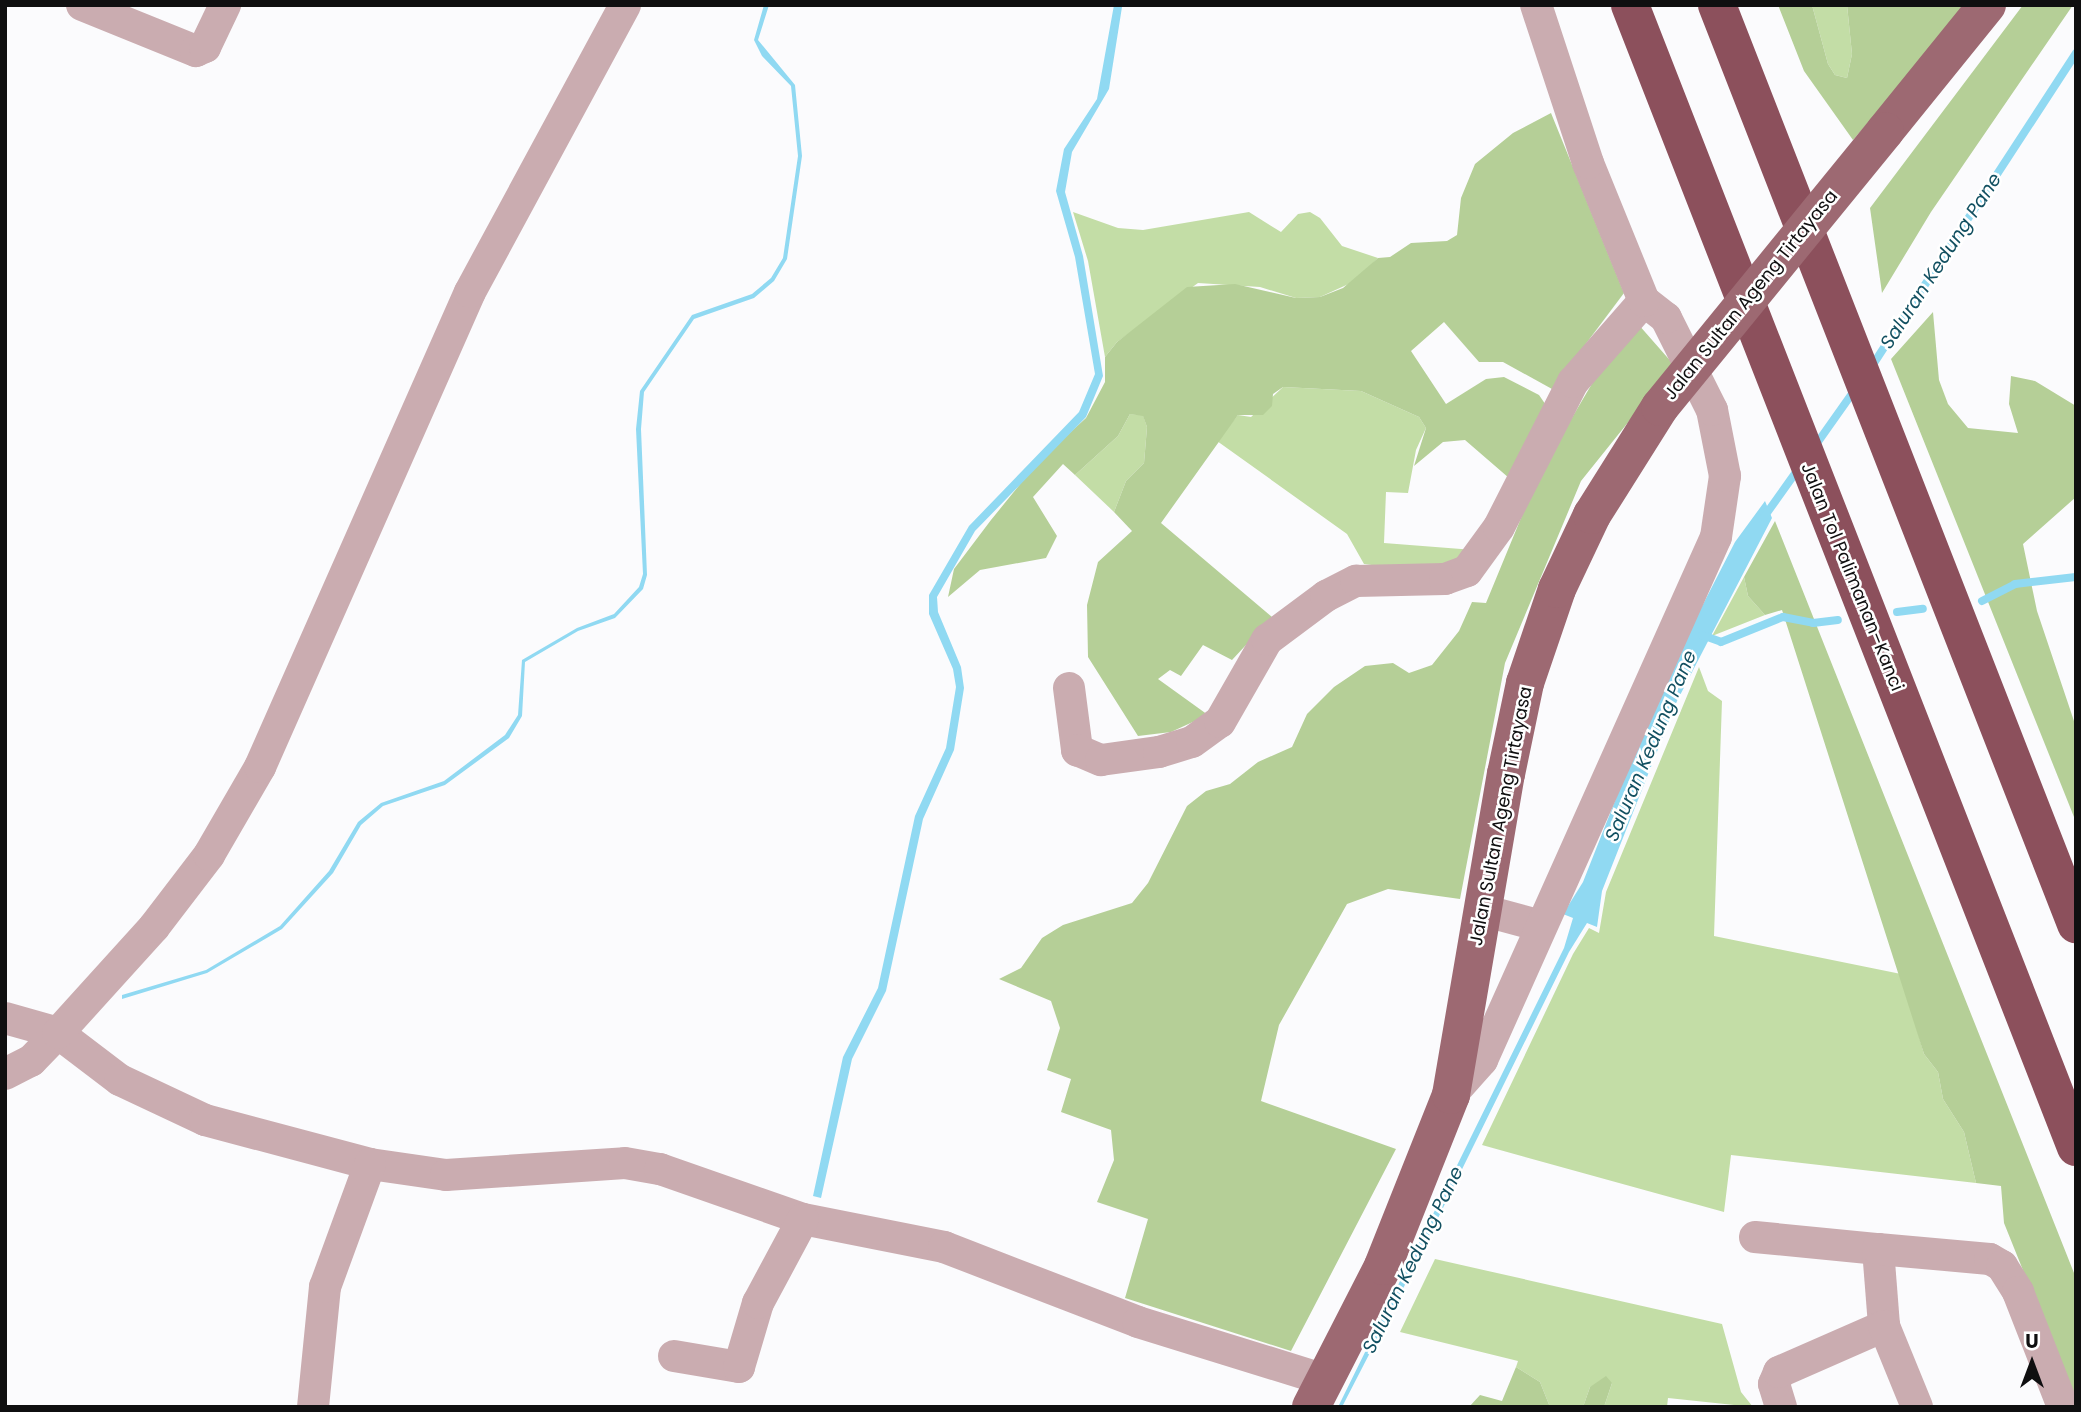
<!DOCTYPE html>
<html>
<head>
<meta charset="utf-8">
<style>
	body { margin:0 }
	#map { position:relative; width:2081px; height:1412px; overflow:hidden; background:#fbfbfd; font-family:Poppins,sans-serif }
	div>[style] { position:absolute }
	.green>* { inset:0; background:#c3dda6 }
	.forest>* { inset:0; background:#b5cf97 }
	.water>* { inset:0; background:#90d9f2 }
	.stream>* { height:8px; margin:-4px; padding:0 4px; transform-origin:4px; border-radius:4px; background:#90d9f2 }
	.street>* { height:32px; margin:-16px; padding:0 16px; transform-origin:16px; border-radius:16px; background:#caacb0 }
	.primary>* { height:38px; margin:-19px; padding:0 19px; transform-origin:19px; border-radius:19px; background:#9d6972 }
	.highway>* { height:38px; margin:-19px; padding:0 19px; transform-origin:19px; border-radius:19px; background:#8c505c }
	.primary-bridge>* { height:38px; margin:-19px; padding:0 19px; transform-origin:19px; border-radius:19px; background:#9d6972 }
	span { translate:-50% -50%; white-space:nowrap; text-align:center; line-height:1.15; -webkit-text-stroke:5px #fff; paint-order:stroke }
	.street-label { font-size:18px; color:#0f0f10 }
	.water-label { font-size:19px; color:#125061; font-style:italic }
	.frame { position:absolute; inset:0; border:7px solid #0f0f10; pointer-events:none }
	.north { position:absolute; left:1997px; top:1328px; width:70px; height:70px; -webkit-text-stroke:5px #fff; paint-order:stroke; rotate:0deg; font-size:19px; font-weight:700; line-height:28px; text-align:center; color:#0f0f10 }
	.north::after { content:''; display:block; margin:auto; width:24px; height:32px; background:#0f0f10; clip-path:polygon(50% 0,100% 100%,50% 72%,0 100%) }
</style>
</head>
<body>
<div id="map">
	<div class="green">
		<div style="clip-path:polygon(1812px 5px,1847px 5px,1852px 54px,1847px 78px,1835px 75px,1828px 64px)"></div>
		<div style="clip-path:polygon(1073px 212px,1118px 228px,1143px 230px,1249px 212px,1281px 232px,1298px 214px,1310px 212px,1320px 218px,1342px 246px,1378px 258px,1353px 282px,1320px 297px,1296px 298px,1260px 287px,1198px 283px,1117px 342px,1105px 357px,1088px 261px)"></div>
		<div style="clip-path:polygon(1283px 387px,1361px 391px,1419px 417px,1426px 428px,1416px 450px,1408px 493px,1386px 492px,1384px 543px,1474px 550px,1465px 559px,1418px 571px,1364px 564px,1347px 534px,1217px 441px,1238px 415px,1251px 417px)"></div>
		<div style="clip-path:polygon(1130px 414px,1143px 415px,1147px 427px,1144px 463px,1126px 481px,1114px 512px,1075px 475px,1118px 436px)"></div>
		<div style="clip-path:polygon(1744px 577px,1748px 596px,1765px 615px,1712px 636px)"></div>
		<div style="clip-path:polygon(1699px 667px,1708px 691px,1722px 701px,1714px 936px,1901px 974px,1924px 1054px,1938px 1072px,1943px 1099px,1964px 1132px,1976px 1183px,1731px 1155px,1724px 1212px,1482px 1145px,1573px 954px,1589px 928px,1599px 933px,1606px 892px)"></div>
		<div style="clip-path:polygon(1435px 1259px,1722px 1324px,1741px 1392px,1753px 1407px,1668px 1398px,1667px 1407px,1604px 1407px,1612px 1383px,1590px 1387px,1583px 1407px,1550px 1407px,1540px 1382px,1516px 1367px,1518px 1361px,1400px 1332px)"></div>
	</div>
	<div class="forest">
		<div style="clip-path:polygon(1778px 5px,1812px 5px,1828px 64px,1835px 75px,1847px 78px,1852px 54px,1847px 5px,1969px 5px,1853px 140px,1804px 71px)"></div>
		<div style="clip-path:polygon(2023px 5px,2073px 5px,1931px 212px,1882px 293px,1870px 208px)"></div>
		<div style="clip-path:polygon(1551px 113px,1624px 293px,1552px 389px,1503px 362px,1479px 362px,1444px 322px,1411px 351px,1446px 404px,1486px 379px,1504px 377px,1539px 395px,1550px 411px,1509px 478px,1465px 440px,1443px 442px,1414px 466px,1426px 428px,1419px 417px,1361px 391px,1283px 387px,1273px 394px,1272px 406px,1263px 415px,1238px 415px,1161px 523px,1272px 617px,1232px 660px,1203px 645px,1181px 676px,1170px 670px,1158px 679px,1208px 715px,1171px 732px,1138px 736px,1088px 657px,1087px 605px,1098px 562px,1132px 531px,1114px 512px,1126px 481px,1144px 463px,1147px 427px,1143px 416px,1130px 414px,1118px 436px,1075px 475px,1063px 464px,1033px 497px,1057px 536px,1046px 558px,980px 570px,948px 597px,954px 569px,991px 520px,1039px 461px,1086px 418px,1105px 382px,1105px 357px,1117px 342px,1187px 287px,1235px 284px,1296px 298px,1320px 297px,1343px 288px,1378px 258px,1390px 257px,1411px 243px,1447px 241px,1457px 235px,1461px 198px,1475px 164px,1513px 133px)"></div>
		<div style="clip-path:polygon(1933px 312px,1939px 380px,1948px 404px,1968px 428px,2018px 433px,2009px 404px,2011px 376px,2035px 381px,2076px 406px,2076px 497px,2023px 544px,2037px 611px,2076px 727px,2076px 822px,1891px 359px)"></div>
		<div style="clip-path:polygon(1638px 324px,1674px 365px,1581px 481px,1505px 663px,1460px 899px,1388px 889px,1347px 904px,1279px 1025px,1261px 1101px,1396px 1149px,1291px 1351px,1125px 1298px,1148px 1219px,1097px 1202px,1114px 1160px,1111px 1130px,1061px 1112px,1071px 1079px,1047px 1070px,1060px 1028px,1051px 1001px,999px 979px,1021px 968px,1042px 938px,1063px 925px,1132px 903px,1148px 883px,1187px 806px,1206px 791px,1230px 784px,1258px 762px,1292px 747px,1307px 714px,1334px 687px,1365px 666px,1393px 663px,1409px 673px,1432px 665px,1459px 631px,1472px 602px,1486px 603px,1540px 472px,1593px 382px)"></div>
		<div style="clip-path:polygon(1775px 521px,2076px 1278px,2076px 1402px,2004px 1223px,2001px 1186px,1976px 1183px,1964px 1132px,1943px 1099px,1938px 1072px,1924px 1054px,1782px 610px,1765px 615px,1748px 596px,1744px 577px)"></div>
		<div style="clip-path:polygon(1516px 1367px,1540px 1382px,1550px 1407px,1469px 1407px,1480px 1395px,1502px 1401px)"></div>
		<div style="clip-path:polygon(1606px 1376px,1612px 1383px,1604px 1407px,1583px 1407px,1590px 1387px)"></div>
	</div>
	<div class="water">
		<div style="clip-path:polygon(764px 5px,769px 5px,758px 40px,795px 85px,802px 156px,787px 259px,774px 281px,754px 298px,694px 319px,644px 392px,641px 429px,647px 575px,643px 589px,615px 618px,578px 631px,525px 662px,522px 716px,509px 738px,445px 785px,383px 806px,361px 825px,333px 873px,282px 929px,207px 973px,122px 999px,122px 995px,206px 970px,280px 926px,329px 871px,358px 822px,381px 803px,444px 781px,505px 735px,518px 715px,522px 660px,577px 628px,614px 614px,639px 587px,643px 574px,636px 429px,640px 391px,692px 315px,752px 294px,771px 278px,783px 258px,798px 156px,791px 86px,762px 56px,754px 40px)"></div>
		<div style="clip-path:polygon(1114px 5px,1122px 7px,1109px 89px,1072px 152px,1065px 192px,1083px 256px,1103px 376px,1086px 417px,975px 531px,937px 597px,938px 612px,961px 667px,964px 688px,954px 750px,923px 819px,886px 991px,852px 1059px,821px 1198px,813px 1196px,843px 1057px,878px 988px,915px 816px,946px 748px,956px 687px,953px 669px,929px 614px,929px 595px,969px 526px,1079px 412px,1095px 374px,1075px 257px,1056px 191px,1064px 149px,1097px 99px)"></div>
		<div style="clip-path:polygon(1765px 501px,1772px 518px,1677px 701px,1602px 891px,1597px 927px,1587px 923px,1569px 952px,1409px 1277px,1342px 1407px,1338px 1407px,1564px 948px,1573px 918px,1563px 914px,1583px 882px,1658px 692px,1735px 542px)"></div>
	</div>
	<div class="stream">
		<div style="left:1872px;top:366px;width:374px;rotate:-56.9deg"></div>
		<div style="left:1815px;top:446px;width:71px;rotate:-54.7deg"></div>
		<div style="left:1764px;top:517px;width:60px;rotate:-54.5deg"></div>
		<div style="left:1982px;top:601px;width:37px;rotate:-27deg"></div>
		<div style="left:2015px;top:584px;width:61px;rotate:-6.5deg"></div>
		<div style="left:1897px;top:612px;width:26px;rotate:-7deg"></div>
		<div style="left:1702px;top:635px;width:20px;rotate:20deg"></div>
		<div style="left:1721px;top:642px;width:67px;rotate:-22deg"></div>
		<div style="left:1783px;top:617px;width:31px;rotate:11deg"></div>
		<div style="left:1813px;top:623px;width:25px;rotate:-7deg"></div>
	</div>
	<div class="street">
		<div style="left:82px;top:5px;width:123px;rotate:22deg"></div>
		<div style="left:196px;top:51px;width:10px;rotate:-24deg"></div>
		<div style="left:205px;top:47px;width:47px;rotate:-64.5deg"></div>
		<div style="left:1069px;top:688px;width:63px;rotate:82.6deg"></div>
		<div style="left:1077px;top:750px;width:26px;rotate:23deg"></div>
		<div style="left:1101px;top:760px;width:59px;rotate:-7.9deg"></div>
		<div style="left:1159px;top:752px;width:34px;rotate:-17deg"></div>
		<div style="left:1192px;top:742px;width:34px;rotate:-36deg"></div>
		<div style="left:1220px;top:722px;width:95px;rotate:-60.2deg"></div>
		<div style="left:1267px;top:640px;width:74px;rotate:-36.7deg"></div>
		<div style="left:1326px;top:596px;width:34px;rotate:-27deg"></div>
		<div style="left:1356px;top:581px;width:89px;rotate:-1.3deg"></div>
		<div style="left:1445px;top:579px;width:23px;rotate:-20deg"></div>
		<div style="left:1467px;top:571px;width:54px;rotate:-54deg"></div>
		<div style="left:1499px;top:527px;width:163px;rotate:-63deg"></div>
		<div style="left:1573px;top:382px;width:108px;rotate:-48.8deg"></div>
		<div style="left:1482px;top:910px;width:61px;rotate:15.2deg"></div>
		<div style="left:5px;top:1018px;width:55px;rotate:15.8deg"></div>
		<div style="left:58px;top:1033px;width:78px;rotate:37.2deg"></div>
		<div style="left:120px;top:1080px;width:94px;rotate:25.2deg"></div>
		<div style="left:205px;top:1120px;width:171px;rotate:14.9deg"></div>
		<div style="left:370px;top:1164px;width:77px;rotate:8.2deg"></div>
		<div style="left:446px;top:1175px;width:179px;rotate:-3.8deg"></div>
		<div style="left:625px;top:1163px;width:36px;rotate:10deg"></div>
		<div style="left:660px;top:1169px;width:151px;rotate:19.3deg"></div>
		<div style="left:803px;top:1219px;width:144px;rotate:11.2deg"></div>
		<div style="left:944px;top:1247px;width:208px;rotate:21.1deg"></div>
		<div style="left:1138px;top:1322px;width:196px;rotate:17.2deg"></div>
		<div style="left:5px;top:1074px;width:29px;rotate:-27deg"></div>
		<div style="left:31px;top:1061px;width:39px;rotate:-46deg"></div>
		<div style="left:58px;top:1033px;width:143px;rotate:-47.8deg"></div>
		<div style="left:154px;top:927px;width:91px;rotate:-52.6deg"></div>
		<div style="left:209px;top:855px;width:102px;rotate:-59.9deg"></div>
		<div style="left:260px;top:767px;width:519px;rotate:-66.15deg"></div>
		<div style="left:470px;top:292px;width:326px;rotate:-61.6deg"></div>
		<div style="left:1451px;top:1095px;width:47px;rotate:-48.5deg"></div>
		<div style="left:1482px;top:1060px;width:573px;rotate:-65.9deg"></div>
		<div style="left:1716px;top:537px;width:62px;rotate:-81.6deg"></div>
		<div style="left:1725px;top:476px;width:67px;rotate:-101.1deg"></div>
		<div style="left:1712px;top:410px;width:103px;rotate:-116.6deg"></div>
		<div style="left:1666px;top:318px;width:28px;rotate:-142deg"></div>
		<div style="left:1644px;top:301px;width:149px;rotate:-112.1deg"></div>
		<div style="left:1588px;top:163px;width:166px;rotate:-108.2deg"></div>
		<div style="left:1755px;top:1237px;width:124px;rotate:5.6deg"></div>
		<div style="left:1878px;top:1249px;width:77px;rotate:85.5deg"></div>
		<div style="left:1878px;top:1249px;width:112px;rotate:5.1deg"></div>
		<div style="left:1990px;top:1259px;width:14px;rotate:30deg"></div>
		<div style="left:2002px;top:1266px;width:31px;rotate:58deg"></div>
		<div style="left:2018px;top:1292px;width:123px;rotate:68.6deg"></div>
		<div style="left:674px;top:1356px;width:66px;rotate:9.6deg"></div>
		<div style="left:739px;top:1367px;width:67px;rotate:-73.5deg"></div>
		<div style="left:758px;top:1303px;width:95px;rotate:-61.8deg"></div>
		<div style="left:313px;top:1407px;width:121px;rotate:-84.3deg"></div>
		<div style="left:325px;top:1287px;width:131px;rotate:-69.9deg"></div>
		<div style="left:1781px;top:1407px;width:24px;rotate:-107deg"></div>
		<div style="left:1774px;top:1384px;width:13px;rotate:-67deg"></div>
		<div style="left:1779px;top:1372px;width:115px;rotate:-23.7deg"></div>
		<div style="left:1884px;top:1326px;width:87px;rotate:67.8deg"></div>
	</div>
	<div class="primary">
		<div style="left:1885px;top:131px;width:162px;rotate:-51deg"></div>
		<div style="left:1311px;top:1407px;width:158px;rotate:-62.9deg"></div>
		<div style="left:1383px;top:1266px;width:184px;rotate:-68.3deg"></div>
		<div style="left:1451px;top:1095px;width:326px;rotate:-80.3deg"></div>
		<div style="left:1506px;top:774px;width:93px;rotate:-78.2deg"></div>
		<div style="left:1525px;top:683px;width:99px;rotate:-71.2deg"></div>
		<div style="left:1557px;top:589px;width:82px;rotate:-64.7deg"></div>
		<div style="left:1592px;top:515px;width:128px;rotate:-57.8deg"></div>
	</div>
	<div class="highway">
		<div style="left:1630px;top:5px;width:1226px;rotate:68.67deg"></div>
		<div style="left:1717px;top:5px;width:987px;rotate:68.66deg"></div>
	</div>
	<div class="primary-bridge">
		<div style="left:1660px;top:407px;width:356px;rotate:-50.8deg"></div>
	</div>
	<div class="street-label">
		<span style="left:1751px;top:295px;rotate:-51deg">Jalan Sultan Ageng Tirtayasa</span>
		<span style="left:1852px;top:577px;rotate:68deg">Jalan Tol Palimanan–Kanci</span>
		<span style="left:1501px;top:816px;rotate:-79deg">Jalan Sultan Ageng Tirtayasa</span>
	</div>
	<div class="water-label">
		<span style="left:1941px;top:261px;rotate:-57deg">Saluran Kedung Pane</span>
		<span style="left:1651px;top:746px;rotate:-67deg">Saluran Kedung Pane</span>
		<span style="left:1413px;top:1260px;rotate:-64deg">Saluran Kedung Pane</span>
	</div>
	<div class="frame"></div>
	<div class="north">U</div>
</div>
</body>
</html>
